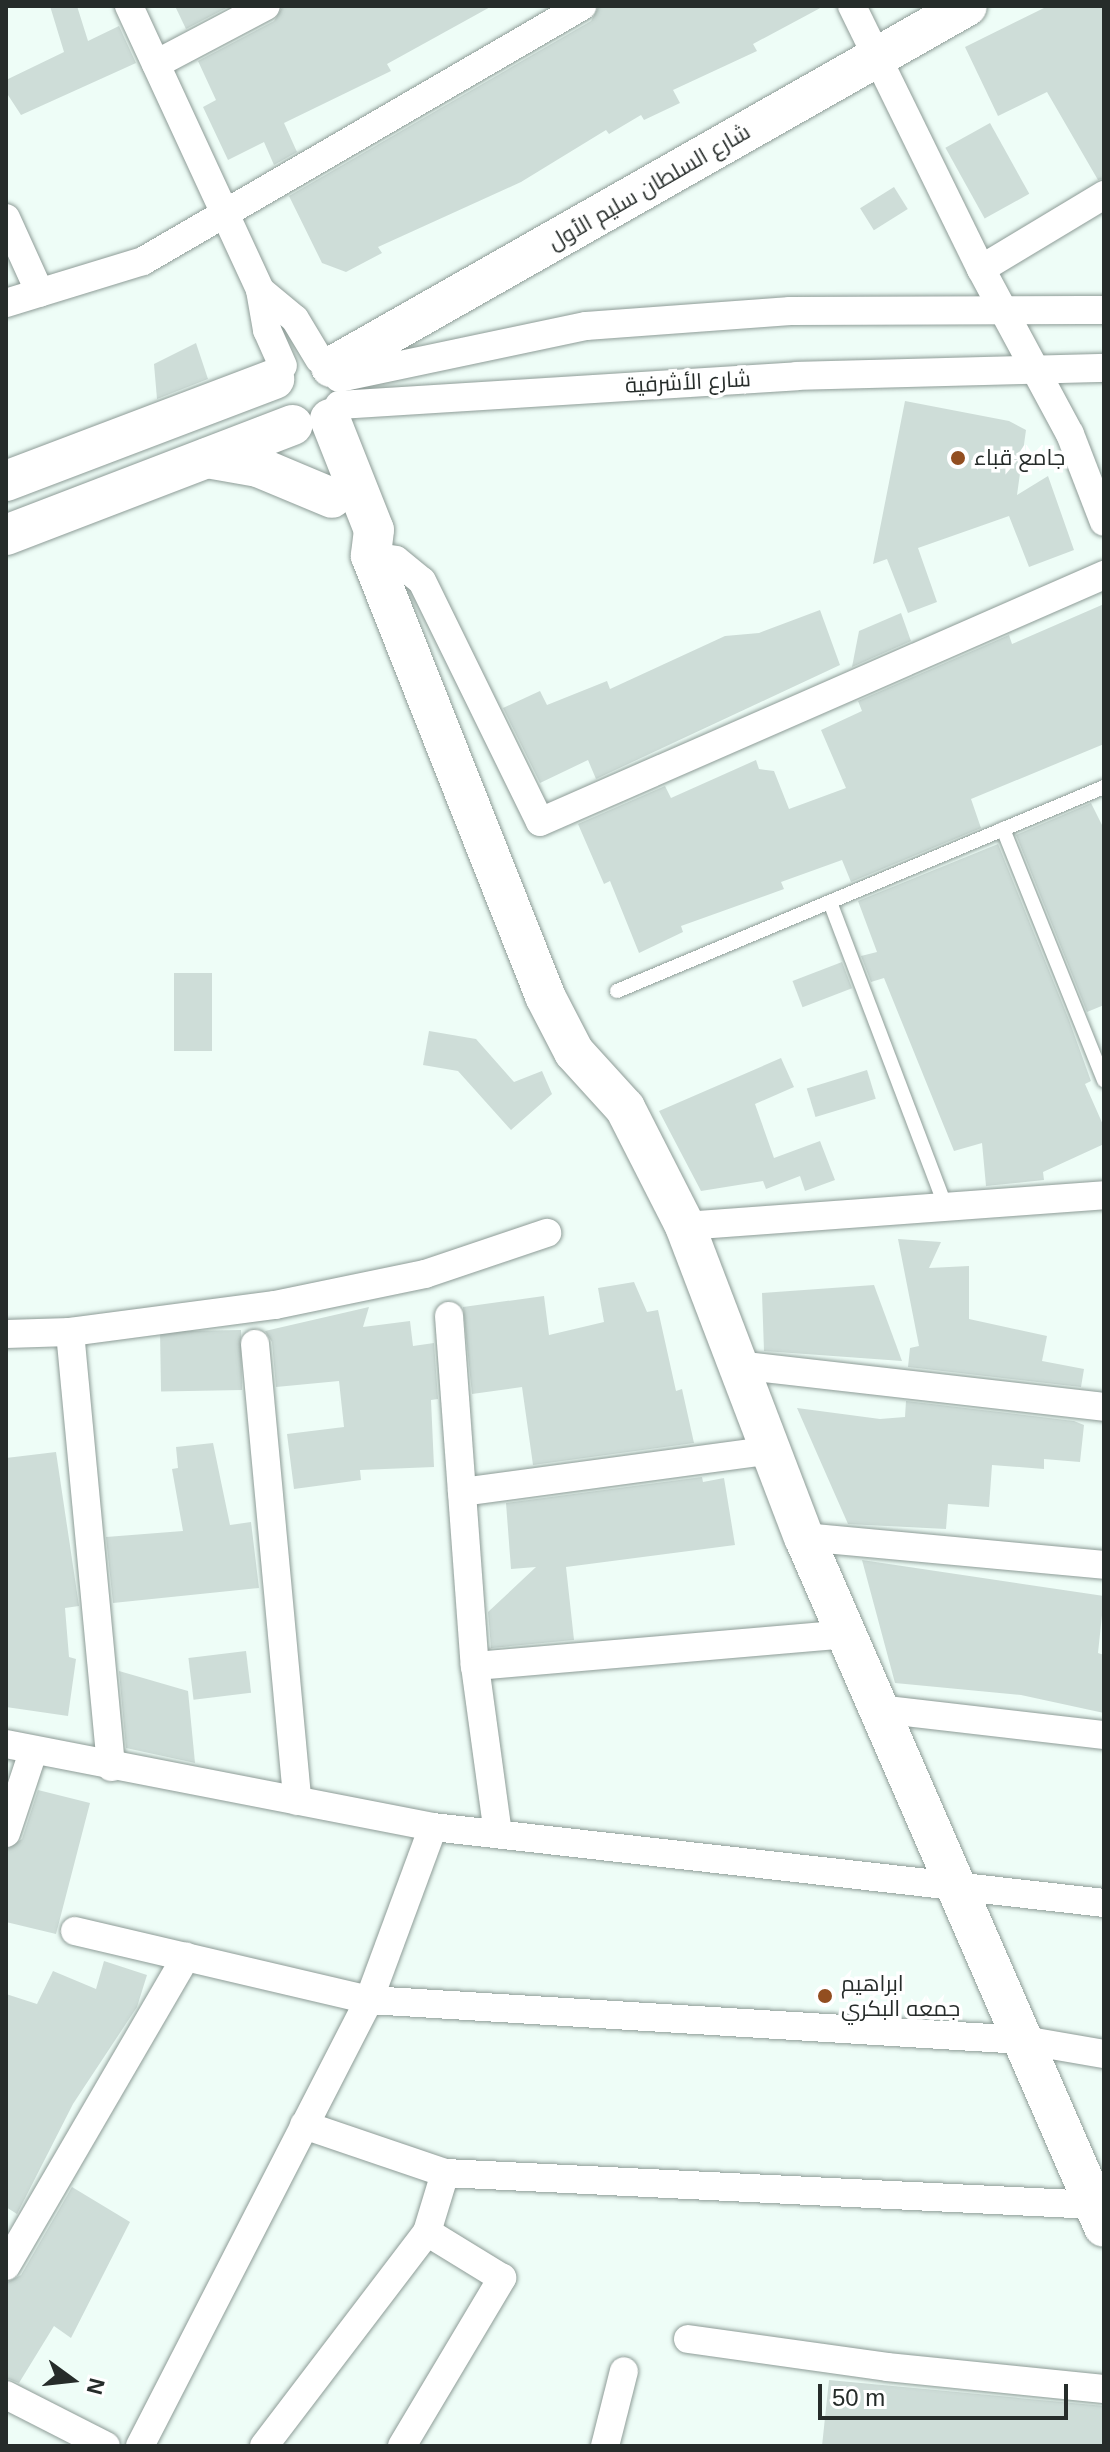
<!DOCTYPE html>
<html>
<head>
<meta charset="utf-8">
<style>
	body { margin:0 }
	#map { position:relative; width:1110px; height:2452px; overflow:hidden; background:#eefdf7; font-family:Arial,Cairo,sans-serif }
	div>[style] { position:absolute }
	.building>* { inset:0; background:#ceddd8; transform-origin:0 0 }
	.roads { filter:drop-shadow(0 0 2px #8e9c97) drop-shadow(0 0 2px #8e9c97) }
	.lane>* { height:14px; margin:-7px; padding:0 7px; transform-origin:7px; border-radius:7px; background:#fff }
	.street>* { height:28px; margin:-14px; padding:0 14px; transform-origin:14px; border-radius:14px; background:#fff }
	.secondary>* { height:40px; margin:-20px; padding:0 20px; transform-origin:20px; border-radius:20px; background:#fff }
	.dots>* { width:22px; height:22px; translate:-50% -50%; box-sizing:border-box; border:4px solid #fff; border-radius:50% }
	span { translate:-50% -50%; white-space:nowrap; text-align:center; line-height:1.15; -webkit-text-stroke:7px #fff; paint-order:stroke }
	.street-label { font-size:22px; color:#262c2a }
	.poi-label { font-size:22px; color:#262c2a }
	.left { translate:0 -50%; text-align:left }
	.frame { position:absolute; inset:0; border:8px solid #262c2a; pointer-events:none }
	.north { position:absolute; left:32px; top:2340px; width:80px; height:80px; -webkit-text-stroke:6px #fff; paint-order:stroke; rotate:105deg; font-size:22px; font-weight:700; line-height:32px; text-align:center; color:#262c2a }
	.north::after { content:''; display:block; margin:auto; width:28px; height:36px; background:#262c2a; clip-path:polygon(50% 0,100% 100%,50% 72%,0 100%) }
	.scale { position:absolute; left:818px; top:2384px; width:250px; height:36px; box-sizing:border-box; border:4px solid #262c2a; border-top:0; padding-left:10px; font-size:24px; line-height:28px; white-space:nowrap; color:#262c2a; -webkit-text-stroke:6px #fff; paint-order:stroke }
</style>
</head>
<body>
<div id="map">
	<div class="building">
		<div style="clip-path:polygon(50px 6px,77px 6px,88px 41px,119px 26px,136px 63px,21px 115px,6px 92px,6px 80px,64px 52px)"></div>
		<div style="clip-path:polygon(175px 6px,230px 6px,186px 29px)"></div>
		<div style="clip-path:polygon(283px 6px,492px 6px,387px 64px,391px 71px,284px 123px,297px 152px,274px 165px,264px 142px,228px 160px,203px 107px,216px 100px,198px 61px,274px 21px)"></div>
		<div style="clip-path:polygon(599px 6px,824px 6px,753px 44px,757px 51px,673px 90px,680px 103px,644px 120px,641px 115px,609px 134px,606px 130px,521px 182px,378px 247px,382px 253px,346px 272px,322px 263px,289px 196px,591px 21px)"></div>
		<div style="clip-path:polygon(1048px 6px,1104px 6px,1104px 178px,1098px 180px,1047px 92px,998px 116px,965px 47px)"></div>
		<div style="left:990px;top:123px;width:81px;height:51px;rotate:61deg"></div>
		<div style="left:894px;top:187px;width:26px;height:40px;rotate:58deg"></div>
		<div style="clip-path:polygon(196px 343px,208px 379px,157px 399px,154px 364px)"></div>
		<div style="clip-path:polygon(905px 401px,1009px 421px,1026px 430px,1017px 495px,1048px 476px,1074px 550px,1029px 567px,1009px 516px,918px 548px,937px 602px,908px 613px,887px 559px,873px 564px)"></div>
		<div style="clip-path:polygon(1104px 604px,1104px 744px,971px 799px,981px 828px,851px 882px,842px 860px,781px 882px,784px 889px,681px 926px,683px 932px,639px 953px,610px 881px,604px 884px,578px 824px,665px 786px,671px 798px,756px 760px,759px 769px,774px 771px,789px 809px,846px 788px,821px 730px,862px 711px,858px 701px,1009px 635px,1012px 644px)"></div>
		<div style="clip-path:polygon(820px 610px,840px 665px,596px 779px,588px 760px,540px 783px,503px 708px,540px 691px,547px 705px,607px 681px,610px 689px,725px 636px,759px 633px)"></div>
		<div style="clip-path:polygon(901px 613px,911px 641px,852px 667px,859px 631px)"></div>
		<div style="clip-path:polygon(1091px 803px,1104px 829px,1104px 1005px,1087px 1012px,1016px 835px)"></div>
		<div style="clip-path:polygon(998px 844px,1069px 1020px,1091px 1081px,1085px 1084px,1104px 1127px,1104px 1144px,1043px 1172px,1044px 1180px,986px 1186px,982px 1143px,954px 1151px,884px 978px,871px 982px,861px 956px,877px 952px,858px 901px)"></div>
		<div style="left:842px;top:962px;width:28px;height:53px;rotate:69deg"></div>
		<div style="left:174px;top:973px;width:38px;height:78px"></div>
		<div style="clip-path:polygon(429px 1031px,476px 1039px,514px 1082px,542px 1071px,552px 1094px,511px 1130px,458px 1071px,423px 1065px)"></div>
		<div style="clip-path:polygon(781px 1058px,794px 1087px,755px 1104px,774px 1158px,820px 1141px,835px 1180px,805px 1191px,800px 1176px,766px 1189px,763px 1181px,701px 1191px,659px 1111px)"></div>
		<div style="left:867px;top:1070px;width:30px;height:63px;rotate:73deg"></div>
		<div style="clip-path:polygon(898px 1239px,941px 1242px,929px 1268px,969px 1266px,969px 1319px,1047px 1336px,1042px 1361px,1084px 1369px,1081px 1387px,908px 1367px,910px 1348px,919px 1346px)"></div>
		<div style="clip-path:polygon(634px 1282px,647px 1312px,658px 1310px,676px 1391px,682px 1389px,694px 1443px,533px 1465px,522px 1387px,472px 1394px,463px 1307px,544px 1296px,549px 1335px,604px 1322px,598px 1288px)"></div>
		<div style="clip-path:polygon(874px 1285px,902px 1361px,764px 1351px,762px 1293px)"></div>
		<div style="clip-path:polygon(369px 1307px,363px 1327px,410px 1321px,413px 1346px,434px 1343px,438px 1399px,431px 1400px,434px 1467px,360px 1470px,361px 1480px,294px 1489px,287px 1434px,344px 1427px,339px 1381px,276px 1387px,272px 1342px,265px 1331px)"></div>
		<div style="left:241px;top:1330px;width:60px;height:81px;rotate:89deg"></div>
		<div style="clip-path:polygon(906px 1401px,1074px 1421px,1084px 1425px,1080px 1462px,1044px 1459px,1044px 1469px,992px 1465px,989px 1507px,948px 1504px,946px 1529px,848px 1524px,797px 1408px,880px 1419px,905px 1417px)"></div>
		<div style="clip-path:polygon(213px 1443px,230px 1525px,251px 1522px,259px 1588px,113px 1603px,106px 1537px,183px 1531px,172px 1469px,178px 1468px,176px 1447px)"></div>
		<div style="clip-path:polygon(56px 1452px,79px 1606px,65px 1608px,69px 1657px,76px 1659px,68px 1716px,6px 1707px,6px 1458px)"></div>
		<div style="clip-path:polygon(702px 1477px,703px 1482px,724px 1478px,735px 1545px,566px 1567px,574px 1640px,491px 1648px,488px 1612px,536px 1567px,511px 1569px,506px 1503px)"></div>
		<div style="clip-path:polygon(862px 1560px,1104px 1596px,1098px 1653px,1104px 1655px,1104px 1713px,1021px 1695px,895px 1683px)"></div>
		<div style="left:246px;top:1651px;width:42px;height:58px;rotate:83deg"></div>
		<div style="clip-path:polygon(119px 1671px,188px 1691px,195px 1763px,126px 1748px)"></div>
		<div style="clip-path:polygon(38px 1790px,90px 1803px,56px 1934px,6px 1922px,6px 1850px,22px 1839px)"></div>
		<div style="clip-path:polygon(104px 1961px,147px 1975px,137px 2007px,73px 2104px,17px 2214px,6px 2207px,6px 1994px,37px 2004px,53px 1971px,96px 1989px)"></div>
		<div style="clip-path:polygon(72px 2187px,130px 2222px,71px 2338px,54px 2326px,19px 2383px,6px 2378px,6px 2283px,21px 2275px)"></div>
		<div style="clip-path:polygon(829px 2380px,1104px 2406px,1104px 2446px,822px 2446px)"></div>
	</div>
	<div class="roads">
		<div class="lane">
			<div style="left:1003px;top:829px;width:271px;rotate:68.1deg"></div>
			<div style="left:830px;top:902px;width:327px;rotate:69.2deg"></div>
			<div style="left:617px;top:991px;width:528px;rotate:-22.73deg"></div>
		</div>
		<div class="street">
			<div style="left:129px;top:6px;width:313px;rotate:65.2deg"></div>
			<div style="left:260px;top:290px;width:41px;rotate:80.1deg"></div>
			<div style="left:267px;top:330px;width:39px;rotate:66deg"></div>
			<div style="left:852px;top:6px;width:293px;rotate:63.9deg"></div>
			<div style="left:981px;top:269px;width:187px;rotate:61.7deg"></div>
			<div style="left:1070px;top:434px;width:94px;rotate:68.9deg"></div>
			<div style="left:156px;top:64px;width:124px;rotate:-27.8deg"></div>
			<div style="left:6px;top:218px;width:82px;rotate:65.6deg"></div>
			<div style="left:981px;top:269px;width:144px;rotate:-31deg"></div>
			<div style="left:260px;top:290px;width:45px;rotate:39.6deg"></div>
			<div style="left:295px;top:319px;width:47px;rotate:59deg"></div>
			<div style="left:6px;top:303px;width:143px;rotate:-17deg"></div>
			<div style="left:143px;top:261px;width:508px;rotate:-30.15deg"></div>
			<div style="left:339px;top:378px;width:252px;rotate:-11.9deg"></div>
			<div style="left:586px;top:326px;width:205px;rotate:-4.2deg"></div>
			<div style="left:790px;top:311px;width:314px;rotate:-0.2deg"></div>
			<div style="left:339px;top:405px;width:459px;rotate:-3.6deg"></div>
			<div style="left:797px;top:376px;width:307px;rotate:-1.5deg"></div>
			<div style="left:371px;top:556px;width:25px;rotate:9deg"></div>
			<div style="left:396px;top:560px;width:33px;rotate:39deg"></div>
			<div style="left:422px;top:581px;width:268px;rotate:63.9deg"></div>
			<div style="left:540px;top:822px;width:616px;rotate:-23.65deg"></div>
			<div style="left:685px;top:1226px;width:420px;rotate:-4.2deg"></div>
			<div style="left:449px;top:1316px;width:351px;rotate:85.8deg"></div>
			<div style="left:475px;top:1666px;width:169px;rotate:82.2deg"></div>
			<div style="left:70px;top:1332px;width:437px;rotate:84.6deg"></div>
			<div style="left:6px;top:1334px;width:64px;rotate:-1.8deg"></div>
			<div style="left:70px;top:1332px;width:207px;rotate:-7.5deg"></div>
			<div style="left:275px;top:1305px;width:153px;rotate:-11.7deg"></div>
			<div style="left:425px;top:1274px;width:129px;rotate:-18.6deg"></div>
			<div style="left:255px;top:1344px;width:459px;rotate:84.7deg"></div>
			<div style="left:737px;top:1365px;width:369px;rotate:6.5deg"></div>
			<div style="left:462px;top:1492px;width:312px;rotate:-7.7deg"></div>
			<div style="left:804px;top:1537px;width:301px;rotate:5.3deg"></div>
			<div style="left:475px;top:1666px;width:372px;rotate:-4.9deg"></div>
			<div style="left:879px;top:1709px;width:226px;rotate:6.6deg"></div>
			<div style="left:6px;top:1744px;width:435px;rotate:11deg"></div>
			<div style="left:6px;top:1833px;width:85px;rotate:-71.6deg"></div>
			<div style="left:75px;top:1931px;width:302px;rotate:13.2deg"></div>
			<div style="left:369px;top:2000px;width:655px;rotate:3.5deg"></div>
			<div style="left:1023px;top:2040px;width:82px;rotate:9.8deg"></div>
			<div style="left:304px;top:2125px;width:149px;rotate:18.8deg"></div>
			<div style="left:445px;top:2173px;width:650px;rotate:2.82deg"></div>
			<div style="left:6px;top:2266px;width:358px;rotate:-59.8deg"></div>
			<div style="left:688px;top:2339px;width:201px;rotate:8deg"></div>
			<div style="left:887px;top:2367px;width:218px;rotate:5.8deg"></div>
			<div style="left:6px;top:2395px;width:112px;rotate:27deg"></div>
			<div style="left:140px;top:2446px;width:501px;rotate:-62.82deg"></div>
			<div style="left:369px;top:2000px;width:184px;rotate:-69.7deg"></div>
			<div style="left:433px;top:1827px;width:675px;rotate:6.46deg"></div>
			<div style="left:264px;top:2446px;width:269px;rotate:-52.7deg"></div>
			<div style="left:402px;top:2446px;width:196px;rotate:-59.2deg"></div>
			<div style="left:502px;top:2278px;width:88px;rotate:-148.5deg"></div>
			<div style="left:427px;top:2232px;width:62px;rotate:-73deg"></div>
			<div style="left:605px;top:2446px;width:77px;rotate:-75.8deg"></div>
		</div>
		<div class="secondary">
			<div style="left:331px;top:367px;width:731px;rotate:-29.58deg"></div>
			<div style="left:330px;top:419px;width:119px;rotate:68.4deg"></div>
			<div style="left:374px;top:530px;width:26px;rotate:97deg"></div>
			<div style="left:371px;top:556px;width:473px;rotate:68.4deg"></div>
			<div style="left:545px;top:996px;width:63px;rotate:62.6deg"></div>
			<div style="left:574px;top:1052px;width:76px;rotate:47.7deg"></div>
			<div style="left:625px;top:1108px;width:132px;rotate:63deg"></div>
			<div style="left:685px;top:1226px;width:333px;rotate:69.1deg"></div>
			<div style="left:804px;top:1537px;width:752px;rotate:66.5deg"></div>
			<div style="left:207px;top:458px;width:52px;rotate:10deg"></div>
			<div style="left:258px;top:467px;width:80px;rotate:22.7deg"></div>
			<div style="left:6px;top:481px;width:287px;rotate:-20.8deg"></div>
			<div style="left:6px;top:535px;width:307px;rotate:-21deg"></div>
		</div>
	</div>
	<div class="dots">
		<div style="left:958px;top:458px;background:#924e20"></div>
		<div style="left:825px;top:1996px;background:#924e20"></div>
	</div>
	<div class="street-label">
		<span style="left:649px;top:187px;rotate:-30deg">شارع السلطان سليم الأول</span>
		<span style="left:688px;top:382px;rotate:-3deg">شارع الأشرفية</span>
	</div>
	<div class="poi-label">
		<span class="left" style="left:974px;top:458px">جامع قباء</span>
		<span class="left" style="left:841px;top:1996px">ابراهيم<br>جمعه البكري</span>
	</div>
	<div class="frame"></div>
	<div class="north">N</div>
	<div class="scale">50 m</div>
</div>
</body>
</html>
